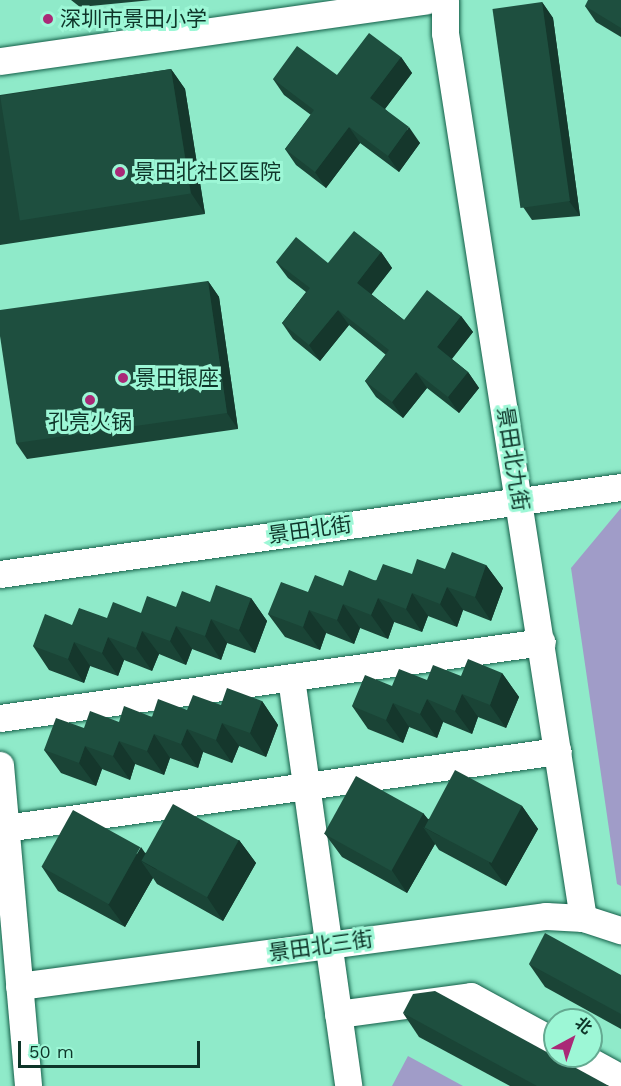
<!DOCTYPE html>
<html>
<head>
<meta charset="utf-8">
<style>
	body { margin:0 }
	#map { position:relative; width:621px; height:1086px; overflow:hidden; background:#8feac9; font-family:"Work Sans","Noto Sans SC",sans-serif }
	div>[style] { position:absolute }
	.green>* { inset:0; background:#a09cc8 }
	.roads { filter:drop-shadow(0 0 2px #145f49) drop-shadow(0 0 2px #145f49) }
	.minor>* { height:27px; margin:-13.5px; padding:0 13.5px; transform-origin:13.5px; border-radius:13.5px; background:#fff }
	.wall>* { inset:0; background:#1a4436 }
	.shaded-wall>* { inset:0; background:#15372c }
	.building>* { inset:0; background:#1e4f3f; transform-origin:0 0 }
	.dots>* { width:16px; height:16px; translate:-50% -50%; box-sizing:border-box; border:3px solid #9df7d6; border-radius:50% }
	span { translate:-50% -50%; white-space:nowrap; text-align:center; line-height:1.15; -webkit-text-stroke:6px #9df7d6; paint-order:stroke }
	.poi-label { font-size:21px; color:#0e3529 }
	.left { translate:0 -50%; text-align:left }
	.street-label { font-size:21px; color:#0e3529 }
	.north { position:absolute; left:543px; top:1008px; width:60px; height:60px; box-sizing:border-box; background:#9df7d6; border:2px solid #64a991; border-radius:50%; rotate:40deg; font-size:16px; font-weight:700; line-height:24px; text-align:center; color:#0e3529 }
	.north::after { content:''; display:block; margin:auto; width:21px; height:27px; background:#aa2977; clip-path:polygon(50% 0,100% 100%,50% 72%,0 100%) }
	.scale { position:absolute; left:18px; top:1041px; width:182px; height:27px; box-sizing:border-box; border:3px solid #0e3529; border-top:0; padding-left:8px; font-size:18px; line-height:21px; white-space:nowrap; color:#0e3529; -webkit-text-stroke:4px #9df7d6; paint-order:stroke }
</style>
</head>
<body>
<div id="map">
	<div class="green">
		<div style="clip-path:polygon(621px 508px,621px 886px,617px 884px,571px 568px)"></div>
		<div style="clip-path:polygon(408px 1056px,463px 1086px,392px 1086px)"></div>
	</div>
	<div class="roads">
		<div class="minor">
			<div style="left:445px;top:0;width:33px;rotate:90deg"></div>
			<div style="left:445px;top:33px;width:896px;rotate:81.14deg"></div>
			<div style="left:0;top:61px;width:430px;rotate:-8.1deg"></div>
			<div style="left:0;top:574px;width:627px;rotate:-7.98deg"></div>
			<div style="left:291px;top:678px;width:412px;rotate:82deg"></div>
			<div style="left:0;top:718px;width:547px;rotate:-7.98deg"></div>
			<div style="left:0;top:765px;width:322px;rotate:85deg"></div>
			<div style="left:5px;top:828px;width:558px;rotate:-7.93deg"></div>
			<div style="left:19px;top:986px;width:532px;rotate:-7.57deg"></div>
			<div style="left:546px;top:916px;width:37px;rotate:3deg"></div>
			<div style="left:583px;top:918px;width:40px;rotate:18deg"></div>
			<div style="left:338px;top:1014px;width:134px;rotate:-7.7deg"></div>
			<div style="left:471px;top:996px;width:96px;rotate:28.7deg"></div>
			<div style="left:581px;top:1056px;width:46px;rotate:28.8deg"></div>
		</div>
	</div>
	<div class="wall">
		<div style="clip-path:polygon(71px 0,152px 0,80px 7px)"></div>
		<div style="clip-path:polygon(621px 0,621px 37px,596px 22px,585px 6px)"></div>
		<div style="clip-path:polygon(542px 2px,553px 18px,580px 216px,532px 220px,521px 204px)"></div>
		<div style="clip-path:polygon(401px 57px,412px 73px,385px 109px,420px 143px,399px 172px,360px 143px,326px 188px,296px 165px,285px 149px,311px 115px,284px 95px,273px 79px,337px 75px)"></div>
		<div style="clip-path:polygon(171px 69px,185px 89px,205px 214px,0 245px,0 95px)"></div>
		<div style="clip-path:polygon(381px 252px,392px 268px,371px 294px,404px 320px,461px 316px,473px 332px,452px 359px,468px 372px,479px 388px,459px 413px,427px 388px,403px 418px,376px 397px,365px 381px,386px 355px,349px 325px,320px 361px,293px 339px,282px 323px,306px 292px,288px 278px,276px 262px,328px 263px)"></div>
		<div style="clip-path:polygon(208px 281px,219px 297px,238px 429px,27px 459px,16px 443px)"></div>
		<div style="clip-path:polygon(486px 565px,503px 588px,491px 621px,463px 610px,457px 627px,428px 616px,422px 632px,394px 622px,388px 639px,360px 628px,354px 644px,326px 633px,320px 650px,285px 637px,268px 614px,308px 592px,412px 574px,445px 569px)"></div>
		<div style="clip-path:polygon(251px 598px,267px 621px,255px 653px,227px 643px,221px 660px,192px 649px,186px 665px,159px 654px,152px 671px,124px 660px,118px 676px,90px 666px,84px 683px,49px 670px,33px 646px,72px 625px,176px 607px,210px 602px)"></div>
		<div style="clip-path:polygon(502px 673px,519px 697px,506px 728px,478px 717px,472px 734px,443px 722px,437px 738px,409px 727px,403px 743px,368px 729px,352px 706px,427px 680px,461px 676px)"></div>
		<div style="clip-path:polygon(262px 701px,278px 725px,266px 757px,239px 746px,232px 763px,203px 752px,198px 768px,170px 758px,164px 775px,135px 764px,130px 780px,102px 769px,96px 786px,61px 773px,44px 750px,84px 728px,221px 705px)"></div>
		<div style="clip-path:polygon(522px 806px,538px 829px,506px 886px,439px 850px,435px 844px,407px 893px,342px 857px,325px 834px,423px 813px,428px 819px)"></div>
		<div style="clip-path:polygon(239px 840px,256px 863px,223px 921px,157px 884px,153px 878px,125px 927px,58px 891px,42px 867px)"></div>
		<div style="clip-path:polygon(529px 964px,621px 975px,621px 1029px,545px 987px)"></div>
		<div style="clip-path:polygon(403px 1013px,609px 1086px,510px 1086px,419px 1037px)"></div>
	</div>
	<div class="shaded-wall">
		<div style="clip-path:polygon(542px 2px,553px 18px,580px 216px,569px 201px)"></div>
		<div style="clip-path:polygon(401px 57px,412px 73px,381px 114px,370px 98px)"></div>
		<div style="clip-path:polygon(171px 69px,185px 89px,205px 214px,191px 193px)"></div>
		<div style="clip-path:polygon(349px 127px,360px 143px,326px 188px,315px 172px)"></div>
		<div style="clip-path:polygon(409px 127px,420px 143px,399px 172px,388px 156px)"></div>
		<div style="clip-path:polygon(381px 252px,392px 268px,368px 299px,357px 283px)"></div>
		<div style="clip-path:polygon(208px 281px,219px 297px,238px 429px,227px 413px)"></div>
		<div style="clip-path:polygon(338px 310px,349px 325px,320px 361px,309px 345px)"></div>
		<div style="clip-path:polygon(461px 316px,473px 332px,448px 363px,437px 347px)"></div>
		<div style="clip-path:polygon(416px 372px,427px 388px,403px 418px,392px 402px)"></div>
		<div style="clip-path:polygon(468px 372px,479px 388px,459px 413px,448px 397px)"></div>
		<div style="clip-path:polygon(486px 565px,503px 588px,491px 621px,475px 597px)"></div>
		<div style="clip-path:polygon(447px 587px,463px 610px,457px 627px,440px 604px)"></div>
		<div style="clip-path:polygon(412px 593px,428px 616px,422px 632px,406px 609px)"></div>
		<div style="clip-path:polygon(251px 598px,267px 621px,255px 653px,239px 630px)"></div>
		<div style="clip-path:polygon(378px 598px,394px 622px,388px 639px,371px 615px)"></div>
		<div style="clip-path:polygon(343px 604px,360px 628px,354px 644px,337px 620px)"></div>
		<div style="clip-path:polygon(309px 610px,326px 633px,320px 650px,303px 627px)"></div>
		<div style="clip-path:polygon(211px 619px,227px 643px,221px 660px,205px 636px)"></div>
		<div style="clip-path:polygon(176px 626px,192px 649px,186px 665px,170px 641px)"></div>
		<div style="clip-path:polygon(142px 631px,159px 654px,152px 671px,136px 648px)"></div>
		<div style="clip-path:polygon(108px 637px,124px 660px,118px 676px,102px 653px)"></div>
		<div style="clip-path:polygon(74px 642px,90px 666px,84px 683px,68px 659px)"></div>
		<div style="clip-path:polygon(502px 673px,519px 697px,506px 728px,490px 705px)"></div>
		<div style="clip-path:polygon(462px 694px,478px 717px,472px 734px,455px 711px)"></div>
		<div style="clip-path:polygon(427px 699px,443px 722px,437px 738px,420px 714px)"></div>
		<div style="clip-path:polygon(262px 701px,278px 725px,266px 757px,250px 733px)"></div>
		<div style="clip-path:polygon(393px 703px,409px 727px,403px 743px,386px 720px)"></div>
		<div style="clip-path:polygon(222px 723px,239px 746px,232px 763px,216px 740px)"></div>
		<div style="clip-path:polygon(187px 729px,203px 752px,198px 768px,181px 744px)"></div>
		<div style="clip-path:polygon(154px 734px,170px 758px,164px 775px,147px 751px)"></div>
		<div style="clip-path:polygon(119px 741px,135px 764px,130px 780px,113px 756px)"></div>
		<div style="clip-path:polygon(85px 746px,102px 769px,96px 786px,79px 763px)"></div>
		<div style="clip-path:polygon(522px 806px,538px 829px,506px 886px,489px 863px)"></div>
		<div style="clip-path:polygon(423px 813px,440px 836px,423px 827px,435px 844px,407px 893px,391px 869px)"></div>
		<div style="clip-path:polygon(239px 840px,256px 863px,223px 921px,207px 897px)"></div>
		<div style="clip-path:polygon(141px 847px,157px 870px,141px 861px,153px 878px,125px 927px,108px 904px)"></div>
	</div>
	<div class="building">
		<div style="clip-path:polygon(588px 0,621px 0,621px 28px,585px 6px)"></div>
		<div style="left:542px;top:2px;width:201px;height:50px;rotate:82deg"></div>
		<div style="clip-path:polygon(369px 33px,401px 57px,370px 98px,409px 127px,388px 156px,349px 127px,315px 172px,285px 149px,314px 110px,273px 79px,297px 46px,337px 75px)"></div>
		<div style="left:171px;top:69px;width:126px;height:173px;rotate:81deg"></div>
		<div style="clip-path:polygon(354px 231px,381px 252px,357px 283px,404px 320px,427px 290px,461px 316px,437px 347px,468px 372px,448px 397px,416px 372px,392px 402px,365px 381px,389px 350px,338px 310px,309px 345px,282px 323px,310px 288px,276px 262px,296px 237px,328px 263px)"></div>
		<div style="clip-path:polygon(208px 281px,227px 413px,16px 443px,0 336px,0 310px)"></div>
		<div style="clip-path:polygon(452px 552px,486px 565px,475px 597px,447px 587px,440px 604px,412px 593px,406px 609px,378px 598px,371px 615px,343px 604px,337px 620px,309px 610px,303px 627px,268px 614px,281px 582px,308px 592px,315px 575px,343px 586px,349px 570px,376px 581px,383px 564px,412px 574px,417px 559px,445px 569px)"></div>
		<div style="clip-path:polygon(216px 585px,251px 598px,239px 630px,211px 619px,205px 636px,176px 626px,170px 641px,142px 631px,136px 648px,108px 637px,102px 653px,74px 642px,68px 659px,33px 646px,45px 614px,72px 625px,79px 608px,107px 618px,113px 602px,141px 613px,147px 596px,176px 607px,182px 591px,210px 602px)"></div>
		<div style="clip-path:polygon(468px 659px,502px 673px,490px 705px,462px 694px,455px 711px,427px 699px,420px 714px,393px 703px,386px 720px,352px 706px,365px 675px,392px 686px,399px 669px,427px 680px,433px 665px,461px 676px)"></div>
		<div style="clip-path:polygon(227px 688px,262px 701px,250px 733px,222px 723px,216px 740px,187px 729px,181px 744px,154px 734px,147px 751px,119px 741px,113px 756px,85px 746px,79px 763px,44px 750px,56px 718px,84px 728px,90px 711px,119px 722px,124px 706px,152px 717px,158px 699px,187px 710px,193px 695px,221px 705px)"></div>
		<div style="left:455px;top:770px;width:76px;height:65px;rotate:28deg"></div>
		<div style="left:356px;top:776px;width:77px;height:66px;rotate:29deg"></div>
		<div style="left:173px;top:804px;width:75px;height:65px;rotate:29deg"></div>
		<div style="left:73px;top:810px;width:77px;height:65px;rotate:29deg"></div>
		<div style="clip-path:polygon(545px 933px,621px 975px,621px 1014px,529px 964px)"></div>
		<div style="clip-path:polygon(435px 991px,609px 1086px,537px 1086px,403px 1013px,413px 994px)"></div>
	</div>
	<div class="dots">
		<div style="left:48px;top:19px;background:#aa2977"></div>
		<div style="left:120px;top:172px;background:#aa2977"></div>
		<div style="left:123px;top:378px;background:#aa2977"></div>
		<div style="left:90px;top:400px;background:#aa2977"></div>
	</div>
	<div class="poi-label">
		<span class="left" style="left:60px;top:19px">深圳市景田小学</span>
		<span class="left" style="left:134px;top:172px">景田北社区医院</span>
		<span class="left" style="left:135px;top:378px">景田银座</span>
		<span style="left:90px;top:422px">孔亮火锅</span>
	</div>
	<div class="street-label">
		<span style="left:513px;top:459px;rotate:81deg">景田北九街</span>
		<span style="left:310px;top:530px;rotate:-8deg">景田北街</span>
		<span style="left:321px;top:946px;rotate:-8deg">景田北三街</span>
	</div>
	<div class="north">北</div>
	<div class="scale">50 m</div>
</div>
</body>
</html>
